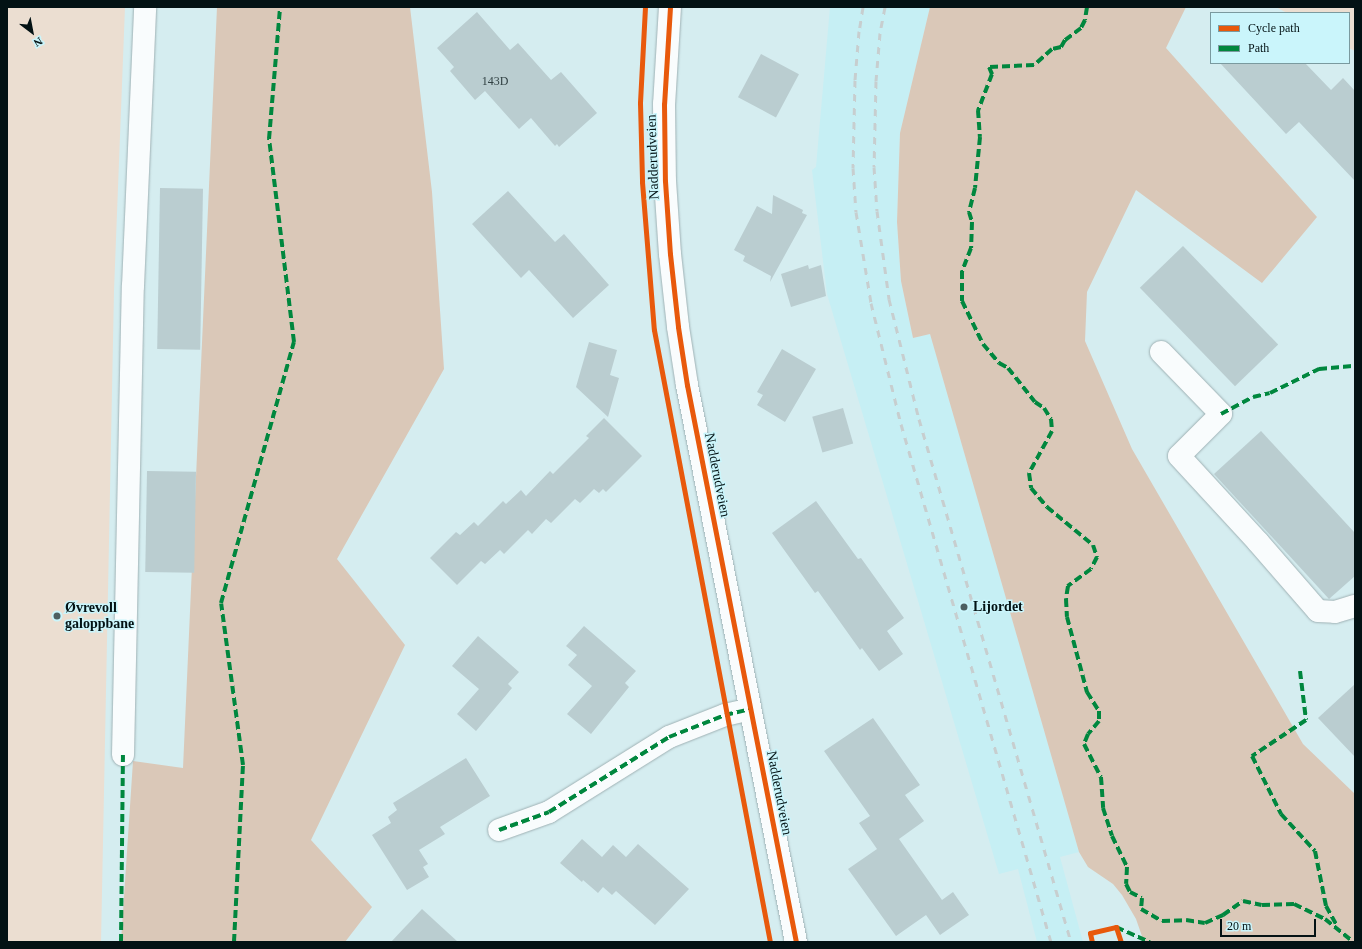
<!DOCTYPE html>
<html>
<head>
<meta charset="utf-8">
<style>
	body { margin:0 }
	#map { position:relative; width:1362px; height:949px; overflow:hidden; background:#d5edf0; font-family:"Times New Roman",serif }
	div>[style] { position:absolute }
	.built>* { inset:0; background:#c6eff4 }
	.green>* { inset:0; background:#ebded1 }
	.forest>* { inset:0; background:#dac8b8 }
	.building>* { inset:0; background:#bacdd0; transform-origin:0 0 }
	.roads { filter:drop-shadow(0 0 1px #9fb1b4) drop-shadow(0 0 1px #9fb1b4) }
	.minor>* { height:22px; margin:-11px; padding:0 11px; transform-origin:11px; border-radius:11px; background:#f9fcfd }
	.major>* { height:22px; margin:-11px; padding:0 11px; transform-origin:11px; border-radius:11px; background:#f9fcfd }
	.rail>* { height:3px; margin-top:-1.5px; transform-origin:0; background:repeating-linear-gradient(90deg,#c7cecf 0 7px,transparent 0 14px) }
	.quiet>* { height:4px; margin-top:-2px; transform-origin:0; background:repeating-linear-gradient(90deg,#00873e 0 8px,transparent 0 12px) }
	.cycleway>* { height:5px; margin:-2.5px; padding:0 2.5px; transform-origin:2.5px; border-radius:2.5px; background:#e8590c }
	.dots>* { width:11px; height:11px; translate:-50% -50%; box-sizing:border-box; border:2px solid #caf5fb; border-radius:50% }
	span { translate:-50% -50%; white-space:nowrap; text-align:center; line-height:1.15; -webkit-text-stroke:3px #caf5fb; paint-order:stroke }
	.number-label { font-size:12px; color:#314143 }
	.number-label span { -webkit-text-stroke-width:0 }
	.street-label { font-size:14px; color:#031214 }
	.poi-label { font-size:14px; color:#031214; font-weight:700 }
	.left { translate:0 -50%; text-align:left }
	.frame { position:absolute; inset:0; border:8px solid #031214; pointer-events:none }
	.legend { position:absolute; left:1210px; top:12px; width:140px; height:52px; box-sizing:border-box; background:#caf5fb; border:1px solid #7a9a9f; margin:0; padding:5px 7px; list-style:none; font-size:12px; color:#031214 }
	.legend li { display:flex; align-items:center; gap:8px; height:20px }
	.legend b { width:20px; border:1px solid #7a9a9f }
	.north { position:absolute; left:12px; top:12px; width:40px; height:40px; -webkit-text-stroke:3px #caf5fb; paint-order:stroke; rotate:148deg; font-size:11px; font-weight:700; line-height:16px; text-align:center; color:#031214 }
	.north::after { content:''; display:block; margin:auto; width:14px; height:18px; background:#031214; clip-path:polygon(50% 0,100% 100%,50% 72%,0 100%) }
	.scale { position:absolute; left:1220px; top:919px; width:96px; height:18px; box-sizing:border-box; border:2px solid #031214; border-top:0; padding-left:5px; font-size:12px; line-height:14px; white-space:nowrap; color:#031214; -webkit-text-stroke:3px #caf5fb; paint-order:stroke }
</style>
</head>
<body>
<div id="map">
	<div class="built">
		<div style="clip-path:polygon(830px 7px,930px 7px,900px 133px,897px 222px,901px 281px,913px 338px,930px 334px,1079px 852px,1060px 857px,1083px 942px,1037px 942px,1018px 869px,999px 874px,827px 294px,812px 170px,816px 167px)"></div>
	</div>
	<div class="green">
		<div style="clip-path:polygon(7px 7px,125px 7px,114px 291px,101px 942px,7px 942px)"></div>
		<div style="clip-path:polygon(1276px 7px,1355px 7px,1355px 51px,1349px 48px,1349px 13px,1287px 13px)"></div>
	</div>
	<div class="forest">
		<div style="clip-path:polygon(217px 7px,410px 7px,432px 192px,444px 369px,337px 559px,405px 645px,311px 840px,372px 907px,345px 942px,121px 942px,133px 761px,183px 768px)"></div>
		<div style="clip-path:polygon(930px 7px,1186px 7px,1166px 48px,1317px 217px,1262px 283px,1136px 190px,1087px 292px,1085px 341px,1132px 449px,1303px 744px,1355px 794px,1355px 942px,1144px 942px,1136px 919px,1122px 895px,1113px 884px,1088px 867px,1079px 852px,930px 334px,913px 338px,901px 281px,897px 222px,900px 133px)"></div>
	</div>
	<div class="building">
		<div style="clip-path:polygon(477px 12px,510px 50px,518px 43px,551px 80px,561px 72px,597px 113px,559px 147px,557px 144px,555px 146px,531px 118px,519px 129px,485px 91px,475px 100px,450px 71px,454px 67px,437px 48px)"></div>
		<div style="left:761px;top:54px;width:43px;height:49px;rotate:28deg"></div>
		<div style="clip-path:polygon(1220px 63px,1305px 63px,1331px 90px,1343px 78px,1355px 91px,1355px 181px,1299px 122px,1286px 134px)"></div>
		<div style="left:160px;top:188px;width:43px;height:161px;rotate:1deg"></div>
		<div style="clip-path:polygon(508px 191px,555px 242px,564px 234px,609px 285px,573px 318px,529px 270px,521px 278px,472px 224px)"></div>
		<div style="clip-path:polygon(773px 195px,803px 210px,802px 213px,807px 215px,770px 282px,771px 276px,743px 261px,745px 256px,734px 250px,757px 206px,772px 214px)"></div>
		<div style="left:1183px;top:246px;width:137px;height:60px;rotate:46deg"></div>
		<div style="clip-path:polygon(808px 265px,809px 269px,821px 265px,826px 296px,791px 307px,781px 274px)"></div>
		<div style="clip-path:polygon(589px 342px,617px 350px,610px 375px,619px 378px,608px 417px,576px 387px)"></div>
		<div style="clip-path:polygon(782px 349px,816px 369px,785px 422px,757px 405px,763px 395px,757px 392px)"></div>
		<div style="left:843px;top:408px;width:37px;height:32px;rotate:74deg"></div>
		<div style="clip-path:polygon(604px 418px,642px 456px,606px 492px,603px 489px,599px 493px,594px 489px,580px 503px,575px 499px,551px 523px,546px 519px,532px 534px,528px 530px,504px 554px,500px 550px,485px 564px,481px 561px,457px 585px,430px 558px,456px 532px,460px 535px,474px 522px,478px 526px,503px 501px,506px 504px,521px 490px,526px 496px,550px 471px,553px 474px,589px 438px,586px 436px)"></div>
		<div style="clip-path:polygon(1261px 431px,1355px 533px,1355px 576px,1329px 599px,1214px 474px)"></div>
		<div style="left:147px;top:471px;width:49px;height:101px;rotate:1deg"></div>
		<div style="clip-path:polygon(816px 501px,858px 559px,861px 558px,904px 618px,887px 631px,903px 654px,879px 671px,862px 648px,860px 650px,818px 591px,815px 593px,772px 533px)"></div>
		<div style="clip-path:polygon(584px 626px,636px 671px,625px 683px,629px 687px,591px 734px,567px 714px,592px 686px,568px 665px,577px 655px,566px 646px)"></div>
		<div style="clip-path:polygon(478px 636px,519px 672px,508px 684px,512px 688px,476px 731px,457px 714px,479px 689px,452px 666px)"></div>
		<div style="clip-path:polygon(1355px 684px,1355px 757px,1318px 718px)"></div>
		<div style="clip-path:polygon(873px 718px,920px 785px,905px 795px,924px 821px,899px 839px,942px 900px,953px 892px,969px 915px,940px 935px,926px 915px,896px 936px,848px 869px,877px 849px,859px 823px,870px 816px,824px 751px)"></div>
		<div style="clip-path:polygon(466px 758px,490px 796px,440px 827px,445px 834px,419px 850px,428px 864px,423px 867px,429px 877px,407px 890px,372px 835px,391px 823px,388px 817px,397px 810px,393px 803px)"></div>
		<div style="clip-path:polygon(582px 839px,602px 857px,613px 845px,626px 857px,638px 844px,689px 889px,655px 925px,616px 891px,612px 895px,603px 887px,598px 893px,583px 880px,582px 882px,560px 863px)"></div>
		<div style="clip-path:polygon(422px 909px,458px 942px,391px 942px)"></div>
	</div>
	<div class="roads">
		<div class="minor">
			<div style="left:1161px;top:352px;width:86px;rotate:45.9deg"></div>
			<div style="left:1221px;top:414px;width:59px;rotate:135deg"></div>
			<div style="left:1179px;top:456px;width:117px;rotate:47.4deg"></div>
			<div style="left:1258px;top:542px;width:91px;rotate:49deg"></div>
			<div style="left:1318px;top:611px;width:17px;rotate:3deg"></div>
			<div style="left:1335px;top:612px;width:21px;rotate:-17deg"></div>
			<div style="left:123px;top:755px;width:469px;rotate:-88.8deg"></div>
			<div style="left:133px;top:286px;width:279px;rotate:-87.5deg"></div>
			<div style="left:499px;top:830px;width:53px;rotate:-19.8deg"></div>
			<div style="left:549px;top:812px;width:142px;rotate:-32deg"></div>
			<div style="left:669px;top:737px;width:60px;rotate:-21.4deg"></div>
			<div style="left:725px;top:715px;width:26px;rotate:-13deg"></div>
		</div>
		<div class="major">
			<div style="left:670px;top:7px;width:97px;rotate:93.5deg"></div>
			<div style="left:664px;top:104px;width:77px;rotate:89.3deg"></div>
			<div style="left:665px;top:181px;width:73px;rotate:86.1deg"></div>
			<div style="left:670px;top:254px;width:73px;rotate:83.7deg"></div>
			<div style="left:678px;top:327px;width:59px;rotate:81.2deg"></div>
			<div style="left:687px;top:385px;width:568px;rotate:78.93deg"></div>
		</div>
	</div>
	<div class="rail">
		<div style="left:863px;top:7px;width:24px;rotate:99deg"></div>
		<div style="left:859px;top:31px;width:49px;rotate:94.7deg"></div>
		<div style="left:855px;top:80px;width:88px;rotate:91.3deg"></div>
		<div style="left:853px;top:168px;width:44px;rotate:86.1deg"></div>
		<div style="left:856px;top:212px;width:92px;rotate:80.6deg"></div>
		<div style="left:871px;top:303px;width:125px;rotate:76.1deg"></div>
		<div style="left:901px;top:424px;width:539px;rotate:73.85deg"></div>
		<div style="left:885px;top:7px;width:26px;rotate:101deg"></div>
		<div style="left:880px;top:33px;width:48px;rotate:94.8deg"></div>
		<div style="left:876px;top:81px;width:86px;rotate:91.3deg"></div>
		<div style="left:874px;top:167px;width:44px;rotate:86.1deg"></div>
		<div style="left:877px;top:211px;width:89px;rotate:82.2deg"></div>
		<div style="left:889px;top:299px;width:124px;rotate:76deg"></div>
		<div style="left:919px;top:419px;width:545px;rotate:73.79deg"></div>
	</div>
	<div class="quiet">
		<div style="left:1087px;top:7px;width:13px;rotate:99deg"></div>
		<div style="left:1085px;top:20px;width:9px;rotate:117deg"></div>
		<div style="left:1081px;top:28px;width:20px;rotate:143deg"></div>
		<div style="left:1065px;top:40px;width:8px;rotate:120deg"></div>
		<div style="left:1061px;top:47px;width:9px;rotate:167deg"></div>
		<div style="left:1052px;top:49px;width:24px;rotate:138deg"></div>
		<div style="left:1034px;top:65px;width:45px;rotate:177.5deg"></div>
		<div style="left:989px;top:67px;width:8px;rotate:67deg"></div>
		<div style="left:992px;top:74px;width:39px;rotate:111deg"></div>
		<div style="left:978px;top:110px;width:27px;rotate:86deg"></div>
		<div style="left:980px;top:137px;width:51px;rotate:95.6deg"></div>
		<div style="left:975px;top:188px;width:25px;rotate:104deg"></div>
		<div style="left:969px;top:212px;width:10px;rotate:73deg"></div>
		<div style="left:972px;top:222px;width:26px;rotate:92deg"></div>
		<div style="left:971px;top:248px;width:25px;rotate:111deg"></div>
		<div style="left:962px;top:271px;width:30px;rotate:90deg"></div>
		<div style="left:962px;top:301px;width:48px;rotate:64deg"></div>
		<div style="left:983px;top:344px;width:25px;rotate:50deg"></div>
		<div style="left:999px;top:363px;width:10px;rotate:29deg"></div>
		<div style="left:1008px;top:368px;width:43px;rotate:51.5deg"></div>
		<div style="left:1035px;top:402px;width:11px;rotate:34deg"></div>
		<div style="left:1044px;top:408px;width:13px;rotate:58deg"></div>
		<div style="left:1051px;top:419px;width:12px;rotate:85deg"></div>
		<div style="left:1052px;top:431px;width:48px;rotate:118.7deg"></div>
		<div style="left:1029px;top:473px;width:15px;rotate:82deg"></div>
		<div style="left:1031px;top:488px;width:25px;rotate:50deg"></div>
		<div style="left:1047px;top:507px;width:60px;rotate:39.6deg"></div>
		<div style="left:1093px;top:545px;width:13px;rotate:72deg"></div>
		<div style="left:1097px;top:557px;width:13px;rotate:117deg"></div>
		<div style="left:1091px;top:569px;width:29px;rotate:144deg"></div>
		<div style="left:1068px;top:586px;width:13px;rotate:99deg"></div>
		<div style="left:1066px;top:599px;width:18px;rotate:87deg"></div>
		<div style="left:1067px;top:617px;width:78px;rotate:75.1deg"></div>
		<div style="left:1087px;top:692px;width:22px;rotate:58deg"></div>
		<div style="left:1099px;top:711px;width:10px;rotate:90deg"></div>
		<div style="left:1099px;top:721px;width:17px;rotate:130deg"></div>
		<div style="left:1088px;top:734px;width:11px;rotate:112deg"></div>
		<div style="left:1084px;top:744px;width:37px;rotate:63deg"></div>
		<div style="left:1101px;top:777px;width:31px;rotate:86deg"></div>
		<div style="left:1103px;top:808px;width:29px;rotate:72deg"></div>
		<div style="left:1112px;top:836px;width:34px;rotate:64deg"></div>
		<div style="left:1127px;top:867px;width:17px;rotate:93deg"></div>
		<div style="left:1126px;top:884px;width:9px;rotate:63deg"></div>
		<div style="left:1130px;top:892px;width:13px;rotate:27deg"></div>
		<div style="left:1142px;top:898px;width:11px;rotate:95deg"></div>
		<div style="left:1141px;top:909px;width:24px;rotate:30deg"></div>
		<div style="left:1162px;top:921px;width:24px;rotate:-2deg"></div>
		<div style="left:1186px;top:920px;width:19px;rotate:9deg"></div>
		<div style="left:1205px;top:923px;width:20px;rotate:-24deg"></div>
		<div style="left:1223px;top:915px;width:24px;rotate:-35deg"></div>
		<div style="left:1243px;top:901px;width:19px;rotate:12deg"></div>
		<div style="left:1262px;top:905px;width:32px;rotate:-2deg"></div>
		<div style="left:1294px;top:904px;width:34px;rotate:26deg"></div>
		<div style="left:1325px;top:919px;width:36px;rotate:39deg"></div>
		<div style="left:1221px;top:414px;width:36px;rotate:-28deg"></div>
		<div style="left:1253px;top:397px;width:17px;rotate:-13deg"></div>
		<div style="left:1270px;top:393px;width:55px;rotate:-26.1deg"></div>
		<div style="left:1319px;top:369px;width:36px;rotate:-5deg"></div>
		<div style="left:1300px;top:671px;width:49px;rotate:83deg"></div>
		<div style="left:1306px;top:720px;width:65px;rotate:146.3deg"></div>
		<div style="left:1252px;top:756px;width:65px;rotate:63.4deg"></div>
		<div style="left:1281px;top:814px;width:50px;rotate:47.4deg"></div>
		<div style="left:1315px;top:851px;width:56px;rotate:78.7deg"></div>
		<div style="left:1326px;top:906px;width:23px;rotate:61deg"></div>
		<div style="left:499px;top:830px;width:53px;rotate:-19.8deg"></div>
		<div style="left:549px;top:812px;width:142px;rotate:-32deg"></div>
		<div style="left:669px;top:737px;width:60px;rotate:-21.4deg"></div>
		<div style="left:725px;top:715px;width:26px;rotate:-13deg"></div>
		<div style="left:1116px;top:927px;width:37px;rotate:24deg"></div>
		<div style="left:121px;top:942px;width:187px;rotate:-89.4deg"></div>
		<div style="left:234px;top:942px;width:177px;rotate:-87.1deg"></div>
		<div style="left:243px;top:765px;width:163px;rotate:-97.7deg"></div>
		<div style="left:221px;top:603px;width:271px;rotate:-74.4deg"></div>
		<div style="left:294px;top:342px;width:205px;rotate:-97deg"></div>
		<div style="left:269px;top:139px;width:132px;rotate:-85.2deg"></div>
	</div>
	<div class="cycleway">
		<div style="left:645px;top:7px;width:96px;rotate:93deg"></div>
		<div style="left:640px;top:103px;width:79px;rotate:88.5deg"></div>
		<div style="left:642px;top:182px;width:148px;rotate:85.4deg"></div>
		<div style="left:654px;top:330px;width:623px;rotate:79.27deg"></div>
		<div style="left:670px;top:7px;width:97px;rotate:93.5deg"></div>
		<div style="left:664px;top:104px;width:77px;rotate:89.3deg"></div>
		<div style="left:665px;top:181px;width:73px;rotate:86.1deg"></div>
		<div style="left:670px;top:254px;width:73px;rotate:83.7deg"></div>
		<div style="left:678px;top:327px;width:59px;rotate:81.2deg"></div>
		<div style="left:687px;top:385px;width:568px;rotate:78.93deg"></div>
		<div style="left:1092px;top:942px;width:9px;rotate:-103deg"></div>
		<div style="left:1090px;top:933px;width:27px;rotate:-13deg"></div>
		<div style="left:1116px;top:927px;width:16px;rotate:72deg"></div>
	</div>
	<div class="dots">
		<div style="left:964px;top:607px;background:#4c5f61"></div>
		<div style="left:57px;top:616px;background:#4c5f61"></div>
	</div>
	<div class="number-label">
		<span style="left:495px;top:82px">143D</span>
	</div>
	<div class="street-label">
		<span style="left:653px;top:157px;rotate:-92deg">Nadderudveien</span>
		<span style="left:717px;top:475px;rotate:79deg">Nadderudveien</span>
		<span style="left:779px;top:793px;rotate:79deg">Nadderudveien</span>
	</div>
	<div class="poi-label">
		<span class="left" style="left:973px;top:607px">Lijordet</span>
		<span class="left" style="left:65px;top:616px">Øvrevoll<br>galoppbane</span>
	</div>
	<div class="frame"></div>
	<ul class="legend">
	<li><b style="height:5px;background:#e8590c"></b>Cycle path</li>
	<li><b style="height:5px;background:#00873e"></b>Path</li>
	</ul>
	<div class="north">N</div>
	<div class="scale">20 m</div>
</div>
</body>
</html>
